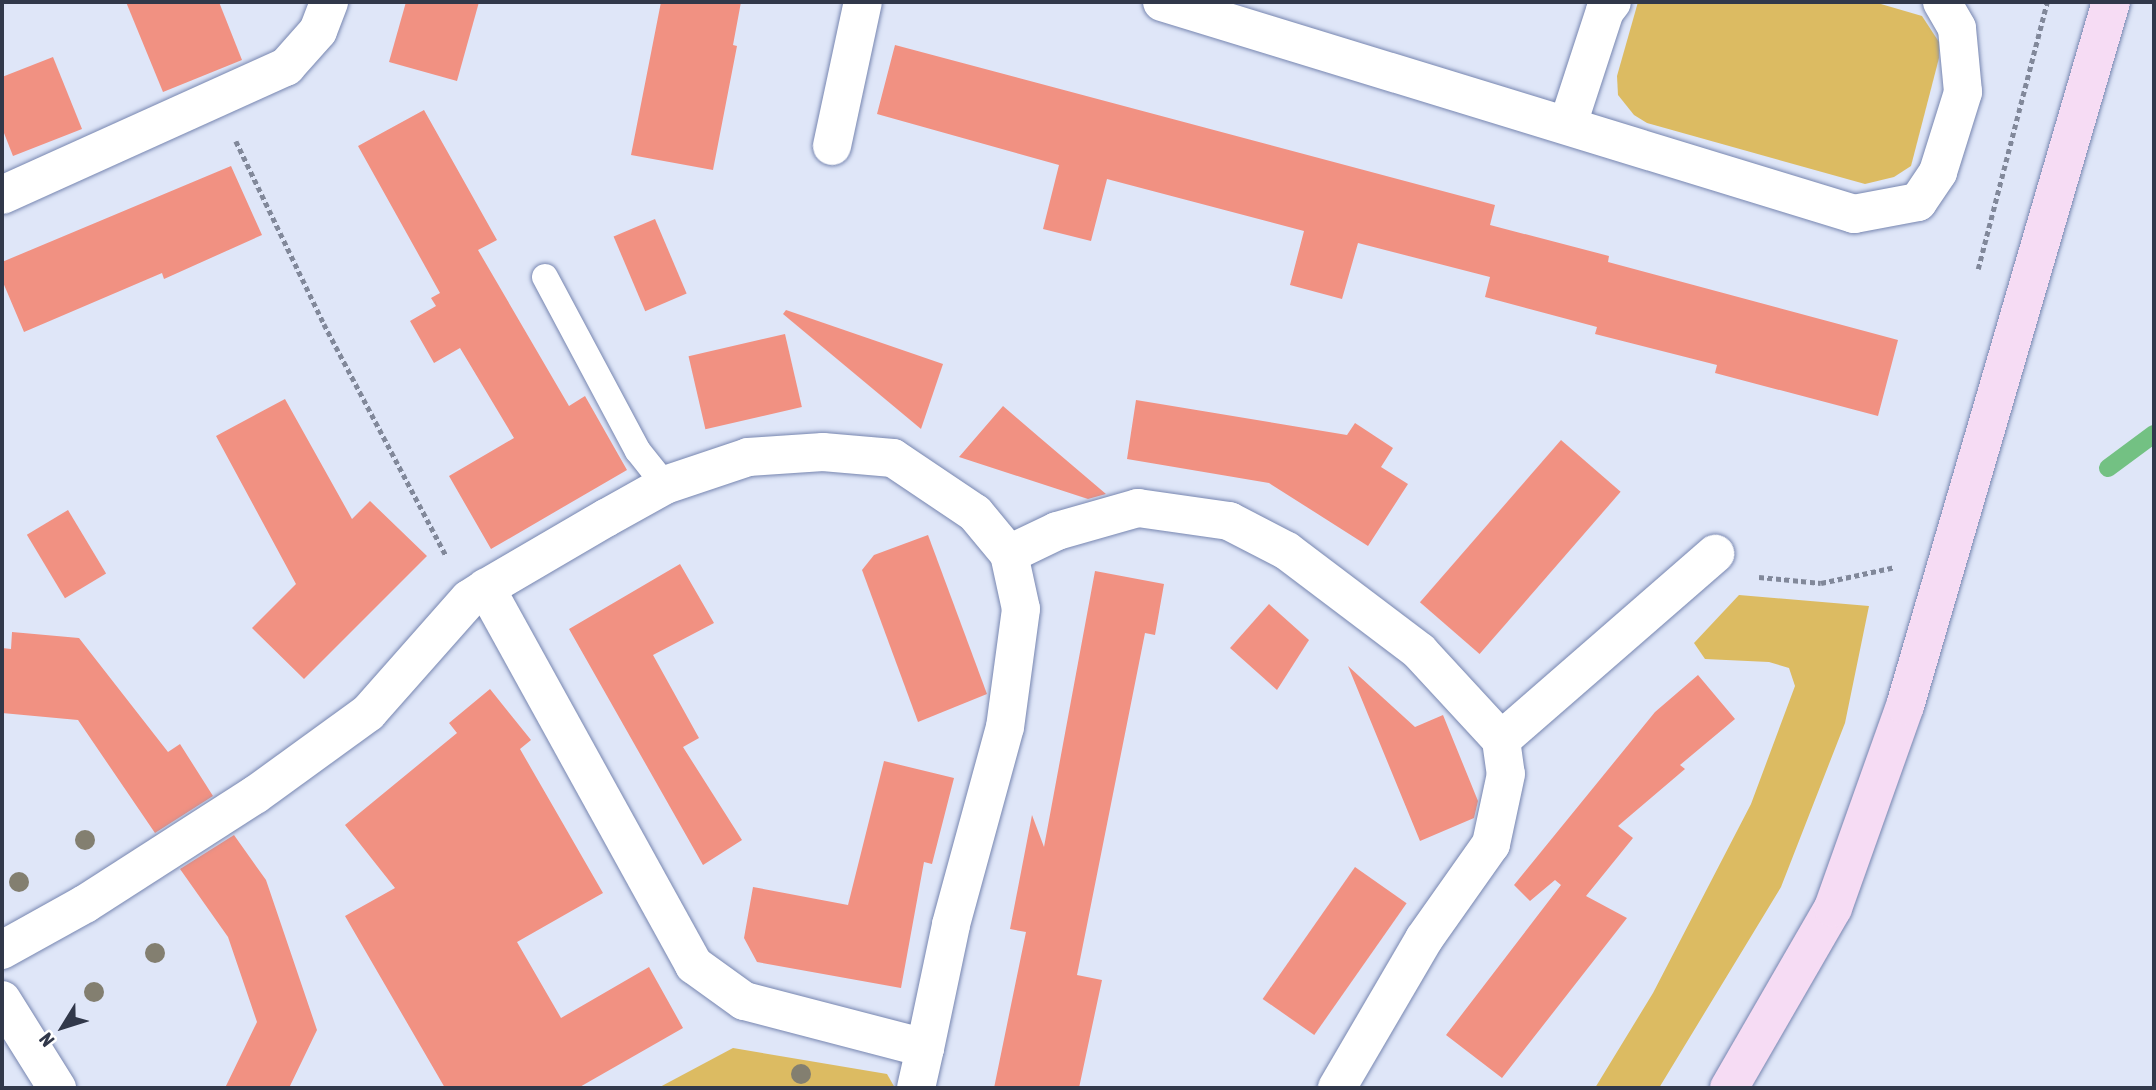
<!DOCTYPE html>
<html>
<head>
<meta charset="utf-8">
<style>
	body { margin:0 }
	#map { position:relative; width:2156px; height:1090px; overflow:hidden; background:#dfe6f8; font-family:"Asap Condensed",sans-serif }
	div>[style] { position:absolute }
	.green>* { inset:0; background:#dcbb62 }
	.stream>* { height:18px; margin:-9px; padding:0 9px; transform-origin:9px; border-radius:9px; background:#73c183 }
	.building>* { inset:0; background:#f19182; transform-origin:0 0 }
	.path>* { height:4.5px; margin-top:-2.25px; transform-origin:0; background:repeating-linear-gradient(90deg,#81889a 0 5px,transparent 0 8.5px) }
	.roads { filter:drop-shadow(0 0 2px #7786b0) drop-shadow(0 0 2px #7786b0) }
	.lane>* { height:26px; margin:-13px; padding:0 13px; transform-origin:13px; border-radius:13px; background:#fff }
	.street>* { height:38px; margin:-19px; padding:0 19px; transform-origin:19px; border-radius:19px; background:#fff }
	.secondary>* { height:38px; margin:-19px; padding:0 19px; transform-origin:19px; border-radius:19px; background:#f6dcf4 }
	.trees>* { width:20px; height:20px; margin:-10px; border-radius:50%; background:#837f70 }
	span { translate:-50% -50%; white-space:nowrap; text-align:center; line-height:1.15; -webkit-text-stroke:6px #fff; paint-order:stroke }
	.frame { position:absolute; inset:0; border:4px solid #31384a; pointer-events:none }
	.north { position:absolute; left:28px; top:992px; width:70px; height:70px; -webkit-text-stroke:5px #fff; paint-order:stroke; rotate:232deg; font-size:19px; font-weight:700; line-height:28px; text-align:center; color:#31384a }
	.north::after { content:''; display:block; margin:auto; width:24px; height:32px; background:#31384a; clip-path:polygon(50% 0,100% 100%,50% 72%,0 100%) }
</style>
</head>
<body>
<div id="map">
	<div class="green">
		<div style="clip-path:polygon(1638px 2px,1874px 2px,1922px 16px,1939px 42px,1939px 58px,1911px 166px,1894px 177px,1865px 184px,1647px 123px,1634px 115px,1618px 95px,1617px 76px)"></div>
		<div style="clip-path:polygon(1739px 595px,1869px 606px,1845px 723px,1781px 887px,1659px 1088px,1595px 1088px,1653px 993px,1751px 804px,1795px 686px,1789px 668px,1769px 662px,1705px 659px,1694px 643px)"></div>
		<div style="clip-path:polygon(733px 1048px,887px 1074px,895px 1088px,658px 1088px)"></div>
	</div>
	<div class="stream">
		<div style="left:2108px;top:468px;width:57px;rotate:-36.5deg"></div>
	</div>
	<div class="building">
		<div style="clip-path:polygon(126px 2px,219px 2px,242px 60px,163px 92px)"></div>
		<div style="clip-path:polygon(406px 2px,479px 2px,457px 81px,389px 62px)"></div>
		<div style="clip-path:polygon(661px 2px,741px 2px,733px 45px,737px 46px,713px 170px,631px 155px)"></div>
		<div style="clip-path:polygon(895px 45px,1495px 205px,1490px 225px,1609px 256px,1608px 262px,1898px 340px,1878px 416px,1715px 373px,1717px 365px,1595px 334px,1597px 327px,1485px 297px,1490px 277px,1358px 243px,1342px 299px,1290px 285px,1304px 231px,1107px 179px,1091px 241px,1043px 229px,1059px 165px,877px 114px)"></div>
		<div style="clip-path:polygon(53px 57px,82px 129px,13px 156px,2px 128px,2px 77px)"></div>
		<div style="clip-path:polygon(424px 110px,497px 240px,478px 250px,569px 406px,585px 396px,627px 470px,491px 549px,449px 476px,514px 438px,460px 348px,434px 363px,410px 321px,436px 306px,431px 298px,440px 293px,358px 146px)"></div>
		<div style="clip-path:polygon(231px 166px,262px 235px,164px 279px,162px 273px,24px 332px,2px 280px,2px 262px)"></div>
		<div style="left:655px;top:219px;width:81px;height:45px;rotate:67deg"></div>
		<div style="clip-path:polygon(786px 310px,943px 364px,921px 429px,783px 314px)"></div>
		<div style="left:785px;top:334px;width:75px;height:99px;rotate:77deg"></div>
		<div style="clip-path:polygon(285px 399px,352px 519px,370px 501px,427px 556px,304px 679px,252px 628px,296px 584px,216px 436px)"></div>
		<div style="clip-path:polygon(1136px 400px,1347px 435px,1355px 423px,1393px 448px,1381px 467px,1408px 484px,1368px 546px,1269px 483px,1127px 459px)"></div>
		<div style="clip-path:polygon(1003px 406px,1039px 437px,1106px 494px,1088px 499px,959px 457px)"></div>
		<div style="left:1561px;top:440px;width:79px;height:215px;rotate:41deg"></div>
		<div style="left:68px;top:510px;width:74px;height:48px;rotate:59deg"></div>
		<div style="clip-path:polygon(928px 535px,987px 694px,918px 722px,862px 570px,874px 555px)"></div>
		<div style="clip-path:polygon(680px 564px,714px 623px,653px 655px,699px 738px,683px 747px,742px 840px,703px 865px,569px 629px)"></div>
		<div style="clip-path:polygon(1095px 571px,1164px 584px,1155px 635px,1145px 633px,1077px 975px,1102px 980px,1079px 1088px,994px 1088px,1026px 932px,1010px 929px,1032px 815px,1044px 847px)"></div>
		<div style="clip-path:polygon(1269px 604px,1309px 640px,1277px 690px,1230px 648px)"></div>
		<div style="clip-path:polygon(12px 632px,79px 638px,168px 752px,180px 744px,213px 796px,155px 833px,78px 720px,2px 713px,2px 648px,11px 649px)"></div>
		<div style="clip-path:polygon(1348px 666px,1415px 727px,1443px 715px,1478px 801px,1474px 818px,1420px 841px)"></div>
		<div style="clip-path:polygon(1698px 675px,1735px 719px,1680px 765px,1685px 769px,1618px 826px,1633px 838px,1586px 896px,1627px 918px,1502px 1078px,1446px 1035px,1561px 885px,1555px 880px,1530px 901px,1514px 885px,1655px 712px)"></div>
		<div style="clip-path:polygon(490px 689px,531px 740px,520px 749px,603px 893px,517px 942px,561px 1018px,649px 967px,683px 1028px,578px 1088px,445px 1088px,345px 916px,395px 888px,345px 825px,457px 733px,449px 723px)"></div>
		<div style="clip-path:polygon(884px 761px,954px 778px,932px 864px,924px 862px,901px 988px,757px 962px,744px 938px,753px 887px,848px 905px)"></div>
		<div style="clip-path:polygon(234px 835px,266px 880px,317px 1030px,289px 1088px,225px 1088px,257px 1022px,228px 937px,180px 869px)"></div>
		<div style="left:1355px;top:867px;width:63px;height:161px;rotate:35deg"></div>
	</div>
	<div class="path">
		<div style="left:236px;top:141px;width:203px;rotate:64.3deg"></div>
		<div style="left:324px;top:324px;width:261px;rotate:62.2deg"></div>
		<div style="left:1978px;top:269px;width:276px;rotate:-75.5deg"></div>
		<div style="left:1759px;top:577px;width:62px;rotate:5.5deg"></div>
		<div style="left:1821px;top:583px;width:76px;rotate:-12.2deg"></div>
	</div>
	<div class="roads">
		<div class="lane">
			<div style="left:545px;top:277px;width:197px;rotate:61.9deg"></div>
			<div style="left:638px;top:451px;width:43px;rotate:51.5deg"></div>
		</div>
		<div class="street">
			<div style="left:1162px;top:2px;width:724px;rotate:17.03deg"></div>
			<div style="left:1854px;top:214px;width:65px;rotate:-10.6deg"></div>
			<div style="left:1918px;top:202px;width:36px;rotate:-56deg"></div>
			<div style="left:1938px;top:172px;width:84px;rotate:-72.6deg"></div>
			<div style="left:1963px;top:92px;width:64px;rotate:-95.4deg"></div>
			<div style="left:1957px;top:28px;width:30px;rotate:-120deg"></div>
			<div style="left:1568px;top:124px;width:119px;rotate:-71.9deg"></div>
			<div style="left:1605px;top:11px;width:11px;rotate:-52deg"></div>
			<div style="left:832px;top:146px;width:147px;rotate:-77.9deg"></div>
			<div style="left:2px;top:195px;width:312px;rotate:-24.3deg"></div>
			<div style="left:286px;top:67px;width:48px;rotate:-48.4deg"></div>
			<div style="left:318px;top:31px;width:31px;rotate:-69deg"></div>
			<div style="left:1009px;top:554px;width:53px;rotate:-25.6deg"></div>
			<div style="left:1057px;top:531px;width:84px;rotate:-15.9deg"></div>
			<div style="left:1138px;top:508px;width:92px;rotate:8.1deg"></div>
			<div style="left:1229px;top:521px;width:65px;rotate:27.3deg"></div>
			<div style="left:1287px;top:551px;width:166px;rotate:37.1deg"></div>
			<div style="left:1419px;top:651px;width:121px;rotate:47.3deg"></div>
			<div style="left:1501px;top:740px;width:34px;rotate:82deg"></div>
			<div style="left:1506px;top:774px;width:72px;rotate:102.1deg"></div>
			<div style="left:1491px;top:844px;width:116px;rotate:125.2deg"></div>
			<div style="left:1424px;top:939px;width:173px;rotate:120.3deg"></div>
			<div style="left:1501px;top:740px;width:284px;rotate:-41deg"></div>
			<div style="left:2px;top:950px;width:95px;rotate:-29deg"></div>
			<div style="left:85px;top:904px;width:202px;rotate:-32.7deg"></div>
			<div style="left:255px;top:795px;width:140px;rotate:-36deg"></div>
			<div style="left:368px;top:713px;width:152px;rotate:-48.5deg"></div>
			<div style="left:469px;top:599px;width:20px;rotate:-33deg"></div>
			<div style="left:486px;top:588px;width:139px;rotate:-30.3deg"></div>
			<div style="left:606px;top:518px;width:68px;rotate:-29.2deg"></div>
			<div style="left:665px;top:485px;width:88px;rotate:-18.6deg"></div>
			<div style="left:748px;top:457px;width:75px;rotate:-3.8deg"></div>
			<div style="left:823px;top:452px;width:70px;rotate:4.9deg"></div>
			<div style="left:893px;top:458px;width:99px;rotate:33.9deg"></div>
			<div style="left:975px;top:513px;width:53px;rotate:50.3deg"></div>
			<div style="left:1009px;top:554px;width:56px;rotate:77.7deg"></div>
			<div style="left:1021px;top:609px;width:119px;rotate:97.7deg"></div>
			<div style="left:1005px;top:727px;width:205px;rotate:105.3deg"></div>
			<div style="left:951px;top:925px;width:126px;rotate:101.9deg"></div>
			<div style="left:925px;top:1048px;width:187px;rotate:-165.4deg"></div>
			<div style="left:744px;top:1001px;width:62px;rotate:-144.2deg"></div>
			<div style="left:694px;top:965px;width:431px;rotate:-118.9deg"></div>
			<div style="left:2px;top:1000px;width:104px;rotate:58deg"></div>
			<div style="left:916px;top:1088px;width:41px;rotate:-77.3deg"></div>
		</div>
		<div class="secondary">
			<div style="left:1729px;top:1088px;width:208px;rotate:-60deg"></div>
			<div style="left:1833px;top:908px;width:214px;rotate:-70.4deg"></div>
			<div style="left:1905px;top:706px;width:734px;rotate:-73.69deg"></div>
		</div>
	</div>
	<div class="trees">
		<div style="left:85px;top:840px"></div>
		<div style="left:19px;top:882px"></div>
		<div style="left:155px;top:953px"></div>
		<div style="left:94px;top:992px"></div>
		<div style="left:801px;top:1074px"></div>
	</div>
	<div class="frame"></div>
	<div class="north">N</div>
</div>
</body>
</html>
